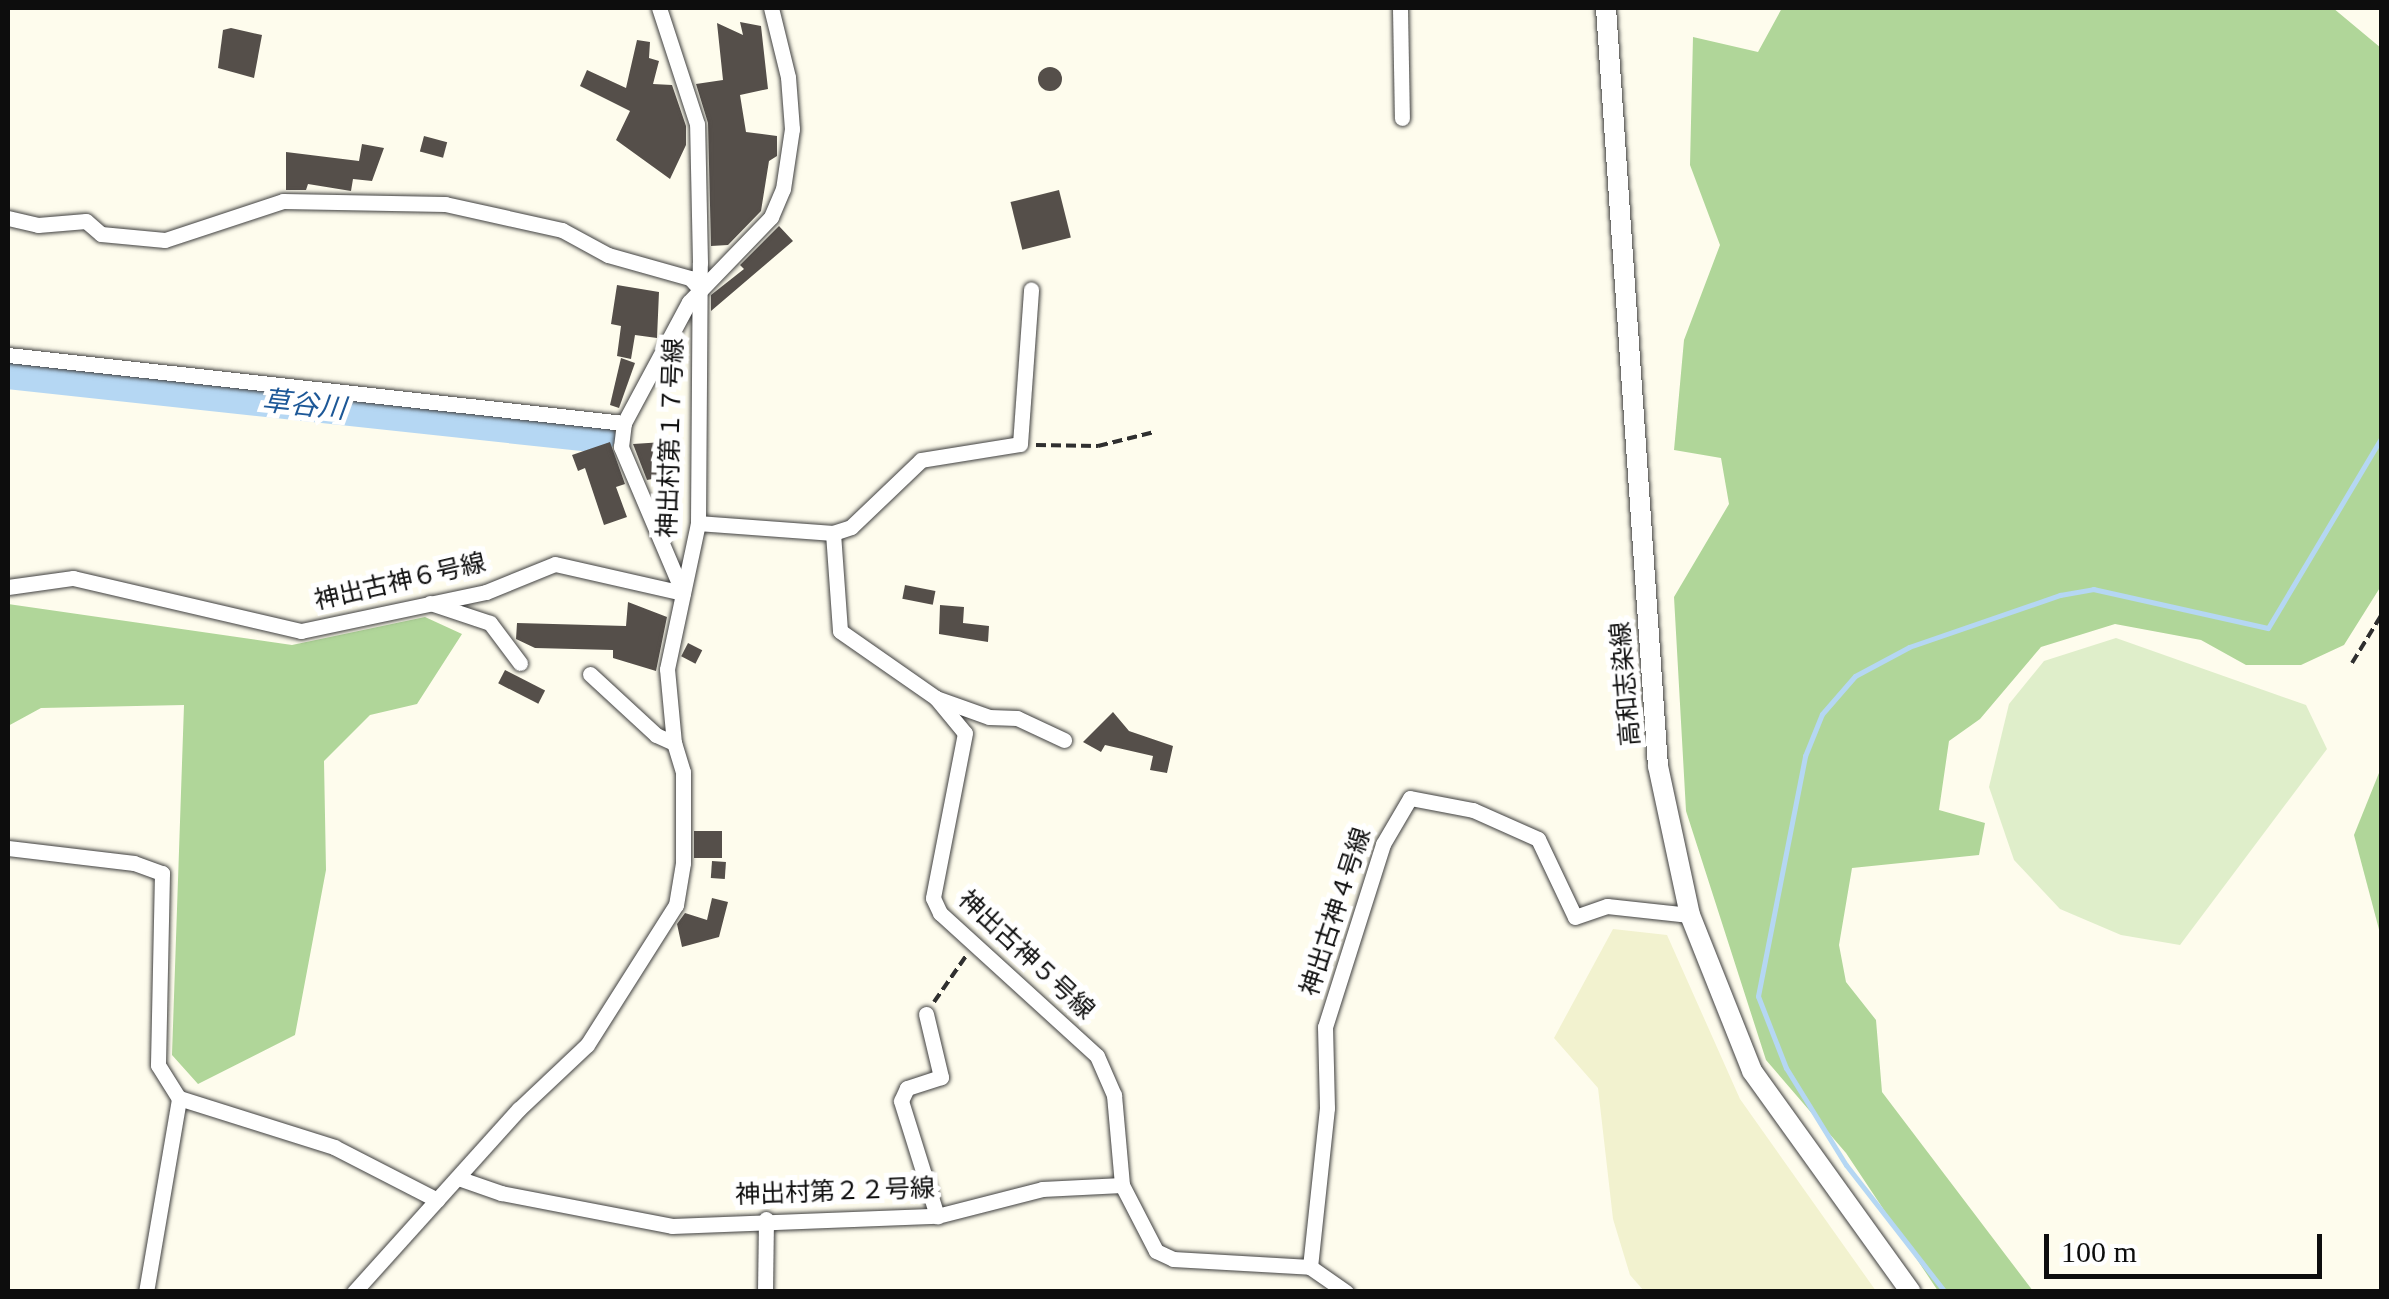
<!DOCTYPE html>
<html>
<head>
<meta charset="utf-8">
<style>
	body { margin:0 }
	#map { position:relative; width:2389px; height:1299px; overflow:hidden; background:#fefced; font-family:"Times New Roman","Noto Sans JP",serif }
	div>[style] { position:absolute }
	.farmland>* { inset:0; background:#f2f2cf }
	.forest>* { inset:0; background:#b0d699 }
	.pitch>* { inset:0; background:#dfeeca }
	.stream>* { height:5px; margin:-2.5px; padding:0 2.5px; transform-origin:2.5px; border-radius:2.5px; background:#b5d7f3 }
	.river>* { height:32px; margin:-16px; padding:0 16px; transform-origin:16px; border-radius:16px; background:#b5d7f3 }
	.building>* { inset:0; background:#554f4a; transform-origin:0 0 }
	.round { border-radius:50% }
	.path>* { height:4px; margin-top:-2px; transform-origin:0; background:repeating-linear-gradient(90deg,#2f2f2f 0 10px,transparent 0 15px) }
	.roads { filter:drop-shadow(0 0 2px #404040) drop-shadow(0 0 2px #404040) }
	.minor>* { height:15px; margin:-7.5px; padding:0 7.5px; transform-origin:7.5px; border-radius:7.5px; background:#fff }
	.tertiary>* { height:20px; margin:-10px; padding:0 10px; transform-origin:10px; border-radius:10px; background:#fff }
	span { translate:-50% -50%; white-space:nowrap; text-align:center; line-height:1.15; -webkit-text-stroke:10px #fff; paint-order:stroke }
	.street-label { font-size:25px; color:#0d0d0d }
	.water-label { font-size:28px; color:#1d5897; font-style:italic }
	.frame { position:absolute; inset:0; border:10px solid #0d0d0d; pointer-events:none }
	.scale { position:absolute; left:2044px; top:1234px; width:278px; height:45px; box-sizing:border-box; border:5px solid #0d0d0d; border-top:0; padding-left:12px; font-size:30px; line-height:35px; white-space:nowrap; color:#0d0d0d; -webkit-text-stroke:8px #fff; paint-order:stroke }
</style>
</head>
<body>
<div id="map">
	<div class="farmland">
		<div style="clip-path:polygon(1613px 929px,1667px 935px,1740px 1099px,1876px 1291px,1644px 1291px,1630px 1275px,1613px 1219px,1598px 1088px,1554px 1038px)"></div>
	</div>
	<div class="forest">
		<div style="clip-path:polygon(1782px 8px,2333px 8px,2381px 48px,2381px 586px,2344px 645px,2301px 665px,2246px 665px,2201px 640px,2115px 624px,2041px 647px,1980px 719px,1949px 741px,1939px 810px,1985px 823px,1979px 855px,1852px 868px,1839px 945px,1846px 982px,1876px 1020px,1882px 1092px,2033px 1291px,1938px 1291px,1846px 1153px,1766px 1060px,1686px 811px,1674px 597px,1729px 504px,1721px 458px,1674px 450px,1684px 340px,1720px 245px,1690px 165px,1693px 37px,1758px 52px)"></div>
		<div style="clip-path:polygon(8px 604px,292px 645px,425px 617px,462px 634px,417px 704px,370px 715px,324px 761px,326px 870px,295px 1035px,198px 1084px,172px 1055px,184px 705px,41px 708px,8px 726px)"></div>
		<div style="clip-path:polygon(2381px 768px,2381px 937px,2354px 835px)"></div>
	</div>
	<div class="pitch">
		<div style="clip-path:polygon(2116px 638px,2306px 705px,2327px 749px,2180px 945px,2121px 935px,2060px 909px,2014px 860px,1989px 787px,2009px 704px,2044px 661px)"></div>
	</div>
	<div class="stream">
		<div style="left:1945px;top:1292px;width:161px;rotate:-127.9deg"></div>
		<div style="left:1846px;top:1165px;width:114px;rotate:-121.7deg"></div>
		<div style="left:1786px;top:1068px;width:77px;rotate:-111.3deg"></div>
		<div style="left:1758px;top:996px;width:245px;rotate:-78.9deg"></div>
		<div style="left:1805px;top:756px;width:45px;rotate:-68deg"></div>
		<div style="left:1822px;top:714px;width:50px;rotate:-49deg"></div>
		<div style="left:1855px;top:676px;width:61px;rotate:-28.2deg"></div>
		<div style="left:1909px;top:647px;width:160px;rotate:-19deg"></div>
		<div style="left:2060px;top:595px;width:34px;rotate:-10deg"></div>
		<div style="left:2093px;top:589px;width:179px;rotate:12.6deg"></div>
		<div style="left:2268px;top:628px;width:222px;rotate:-59.2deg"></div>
	</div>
	<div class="river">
		<div style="left:8px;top:373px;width:595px;rotate:6.17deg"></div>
	</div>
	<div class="building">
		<div style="clip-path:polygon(740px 22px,761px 26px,768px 89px,740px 95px,746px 132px,777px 136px,777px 156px,769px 161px,761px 211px,728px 245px,711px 246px,708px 123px,696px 84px,723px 80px,717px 23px,743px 35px)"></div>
		<div style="clip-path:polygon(231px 28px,262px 35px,254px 78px,218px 68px,223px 30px)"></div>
		<div style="clip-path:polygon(637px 40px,650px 42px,649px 58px,659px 61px,653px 84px,672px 85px,686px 126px,686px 145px,670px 179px,616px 140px,630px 111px,580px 86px,587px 70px,626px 88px)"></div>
		<div class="round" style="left:1038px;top:67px;width:24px;height:24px"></div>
		<div style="left:424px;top:136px;width:24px;height:16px;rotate:15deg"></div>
		<div style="clip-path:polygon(362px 144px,384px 148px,372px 181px,353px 179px,351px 191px,308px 184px,306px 190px,286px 190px,286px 152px,359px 161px)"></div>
		<div style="left:1059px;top:190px;width:49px;height:50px;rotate:76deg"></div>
		<div style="clip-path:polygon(779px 226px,793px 241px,711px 311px,711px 295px,744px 269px,740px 265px)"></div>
		<div style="clip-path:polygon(617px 285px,659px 292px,657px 338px,635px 335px,631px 359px,617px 356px,621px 326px,611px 324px)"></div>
		<div style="clip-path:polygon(621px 358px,635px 363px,619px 408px,610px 405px)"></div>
		<div style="clip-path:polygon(679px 441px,679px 474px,647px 480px,633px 444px)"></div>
		<div style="clip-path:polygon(610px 442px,625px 484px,616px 487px,627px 517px,604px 525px,585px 468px,578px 471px,572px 455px)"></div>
		<div style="left:905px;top:585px;width:31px;height:14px;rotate:11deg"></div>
		<div style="clip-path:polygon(628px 602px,667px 617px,656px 671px,613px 658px,613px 650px,535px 648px,516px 639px,517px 623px,626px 626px)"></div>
		<div style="clip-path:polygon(940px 605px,964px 607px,963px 623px,989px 626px,988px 642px,939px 634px)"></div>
		<div style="left:688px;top:643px;width:16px;height:15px;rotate:27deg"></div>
		<div style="left:505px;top:670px;width:45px;height:15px;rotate:27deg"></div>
		<div style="clip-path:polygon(1113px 712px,1129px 731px,1173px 746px,1167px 773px,1150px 770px,1153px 756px,1105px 745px,1101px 752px,1083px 742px)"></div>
		<div style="left:694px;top:831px;width:28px;height:27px"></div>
		<div style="left:712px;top:861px;width:14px;height:17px;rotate:4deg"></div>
		<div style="clip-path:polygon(712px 898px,728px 902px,719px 937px,682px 947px,677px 924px,685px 913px,707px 920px)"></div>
	</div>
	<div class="path">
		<div style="left:1036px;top:445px;width:62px;rotate:0.9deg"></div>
		<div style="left:1098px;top:446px;width:58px;rotate:-14deg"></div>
		<div style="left:2352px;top:663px;width:57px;rotate:-58.5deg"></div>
		<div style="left:934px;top:1002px;width:56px;rotate:-55.2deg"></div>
	</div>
	<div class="roads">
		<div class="minor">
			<div style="left:1400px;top:8px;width:110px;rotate:89deg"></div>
			<div style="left:8px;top:218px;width:31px;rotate:13deg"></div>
			<div style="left:38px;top:225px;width:48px;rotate:-4.8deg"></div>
			<div style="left:86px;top:221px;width:20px;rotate:41deg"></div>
			<div style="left:101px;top:234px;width:64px;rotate:5.4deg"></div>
			<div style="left:165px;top:240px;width:124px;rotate:-18.3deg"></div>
			<div style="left:283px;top:201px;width:162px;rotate:1.1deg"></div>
			<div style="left:445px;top:204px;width:120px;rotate:12.5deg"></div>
			<div style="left:562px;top:230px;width:52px;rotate:28.5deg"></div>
			<div style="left:608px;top:255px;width:85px;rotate:15.7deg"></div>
			<div style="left:690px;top:278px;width:15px;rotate:48deg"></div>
			<div style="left:8px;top:355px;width:620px;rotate:6.3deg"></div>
			<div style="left:698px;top:523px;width:135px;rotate:4.2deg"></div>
			<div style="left:833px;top:533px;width:98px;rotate:85.9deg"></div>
			<div style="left:840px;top:631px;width:117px;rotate:34.9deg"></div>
			<div style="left:936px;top:698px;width:45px;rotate:50.4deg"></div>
			<div style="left:965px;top:733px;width:168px;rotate:101deg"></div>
			<div style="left:933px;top:898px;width:17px;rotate:65deg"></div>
			<div style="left:940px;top:913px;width:212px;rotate:42.3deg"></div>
			<div style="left:1097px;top:1056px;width:43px;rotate:66.4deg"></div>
			<div style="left:1114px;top:1095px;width:90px;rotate:84.9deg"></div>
			<div style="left:833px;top:533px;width:19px;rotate:-18deg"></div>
			<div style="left:851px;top:527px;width:97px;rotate:-43.7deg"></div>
			<div style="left:921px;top:460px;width:100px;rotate:-9.2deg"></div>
			<div style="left:1020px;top:444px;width:155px;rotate:-85.9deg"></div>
			<div style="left:8px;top:587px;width:66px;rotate:-7.9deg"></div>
			<div style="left:73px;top:578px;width:234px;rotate:13.1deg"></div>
			<div style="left:301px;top:631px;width:189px;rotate:-11.9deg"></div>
			<div style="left:486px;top:592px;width:74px;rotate:-22.1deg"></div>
			<div style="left:555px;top:564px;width:131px;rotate:12.8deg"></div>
			<div style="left:683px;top:593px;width:159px;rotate:-113deg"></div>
			<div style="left:621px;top:447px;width:24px;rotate:-83deg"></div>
			<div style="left:624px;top:423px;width:137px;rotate:-61.8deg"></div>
			<div style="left:689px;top:302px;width:118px;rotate:-46deg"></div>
			<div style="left:771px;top:217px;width:30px;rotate:-67deg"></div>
			<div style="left:783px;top:189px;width:61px;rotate:-81.5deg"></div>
			<div style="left:792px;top:129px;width:52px;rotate:-94.4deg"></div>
			<div style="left:788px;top:77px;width:71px;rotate:-103.8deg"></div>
			<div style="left:430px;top:603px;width:63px;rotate:18.4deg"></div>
			<div style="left:490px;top:623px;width:50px;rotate:53.1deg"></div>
			<div style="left:590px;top:674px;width:90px;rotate:42.7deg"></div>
			<div style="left:656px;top:735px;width:20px;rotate:24deg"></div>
			<div style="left:936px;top:698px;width:56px;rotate:19.7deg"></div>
			<div style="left:989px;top:717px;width:28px;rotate:2deg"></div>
			<div style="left:1017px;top:718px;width:52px;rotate:25.1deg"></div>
			<div style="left:8px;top:848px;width:127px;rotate:6.8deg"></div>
			<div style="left:134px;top:863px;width:30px;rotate:20deg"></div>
			<div style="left:162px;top:873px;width:192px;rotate:91.2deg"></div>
			<div style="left:158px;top:1065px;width:39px;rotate:58deg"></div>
			<div style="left:179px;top:1098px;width:163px;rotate:17.5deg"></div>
			<div style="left:334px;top:1147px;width:116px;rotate:27.2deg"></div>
			<div style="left:926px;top:1014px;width:65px;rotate:76.6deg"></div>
			<div style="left:941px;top:1077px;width:36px;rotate:162deg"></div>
			<div style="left:907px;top:1088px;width:14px;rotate:115deg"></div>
			<div style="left:901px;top:1101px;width:121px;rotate:72.6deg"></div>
			<div style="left:458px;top:1178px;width:46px;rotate:19.2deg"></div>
			<div style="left:501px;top:1193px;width:174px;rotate:10.9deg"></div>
			<div style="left:672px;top:1226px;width:265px;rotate:-2.2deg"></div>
			<div style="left:937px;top:1216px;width:108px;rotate:-14.4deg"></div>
			<div style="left:1042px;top:1189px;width:80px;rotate:-2.9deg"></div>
			<div style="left:1122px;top:1185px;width:74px;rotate:62.7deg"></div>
			<div style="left:1156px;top:1251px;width:19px;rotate:25deg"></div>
			<div style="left:1173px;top:1259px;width:137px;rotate:3.3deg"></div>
			<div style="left:1310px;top:1267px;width:44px;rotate:34.8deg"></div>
			<div style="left:1310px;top:1267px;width:160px;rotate:-83.9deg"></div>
			<div style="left:1327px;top:1108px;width:81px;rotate:-91.4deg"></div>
			<div style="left:1325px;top:1027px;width:192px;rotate:-72.4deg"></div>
			<div style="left:1383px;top:844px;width:53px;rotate:-59.6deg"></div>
			<div style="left:1410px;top:798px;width:64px;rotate:10.8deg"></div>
			<div style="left:1473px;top:810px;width:71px;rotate:24deg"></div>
			<div style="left:1538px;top:839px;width:86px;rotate:64.6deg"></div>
			<div style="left:1575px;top:917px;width:34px;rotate:-19deg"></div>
			<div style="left:1607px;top:906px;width:83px;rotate:6.2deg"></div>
			<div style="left:146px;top:1292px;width:197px;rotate:-80.3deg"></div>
			<div style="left:354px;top:1292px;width:246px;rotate:-48deg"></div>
			<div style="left:519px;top:1109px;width:93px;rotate:-43.3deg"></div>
			<div style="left:587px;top:1045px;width:166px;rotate:-57.6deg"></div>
			<div style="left:676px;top:905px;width:43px;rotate:-80.5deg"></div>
			<div style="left:683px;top:863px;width:91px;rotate:-90deg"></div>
			<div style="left:683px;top:772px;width:30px;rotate:-107deg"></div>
			<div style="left:674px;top:743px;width:74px;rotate:-95.4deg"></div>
			<div style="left:667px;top:669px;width:149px;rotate:-78deg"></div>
			<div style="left:698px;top:523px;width:260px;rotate:-89.6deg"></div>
			<div style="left:700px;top:263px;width:139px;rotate:-91.2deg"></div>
			<div style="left:697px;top:124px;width:122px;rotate:-108.1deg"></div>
			<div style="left:765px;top:1292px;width:73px;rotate:-89.2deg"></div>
		</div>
		<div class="tertiary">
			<div style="left:1606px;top:8px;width:760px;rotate:86.08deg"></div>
			<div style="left:1658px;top:766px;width:152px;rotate:77.9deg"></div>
			<div style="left:1690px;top:915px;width:168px;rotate:68.3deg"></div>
			<div style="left:1752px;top:1071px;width:272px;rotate:54.3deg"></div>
		</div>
	</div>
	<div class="street-label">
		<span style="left:671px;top:438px;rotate:-88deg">神出村第１７号線</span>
		<span style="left:400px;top:582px;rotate:-13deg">神出古神６号線</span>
		<span style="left:1626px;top:684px;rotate:-95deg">高和志染線</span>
		<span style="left:1336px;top:912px;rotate:-72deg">神出古神４号線</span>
		<span style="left:1026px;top:955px;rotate:43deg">神出古神５号線</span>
		<span style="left:835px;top:1192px;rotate:-2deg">神出村第２２号線</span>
	</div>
	<div class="water-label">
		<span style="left:304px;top:405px;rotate:6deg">草谷川</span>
	</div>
	<div class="frame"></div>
	<div class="scale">100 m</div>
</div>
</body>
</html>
